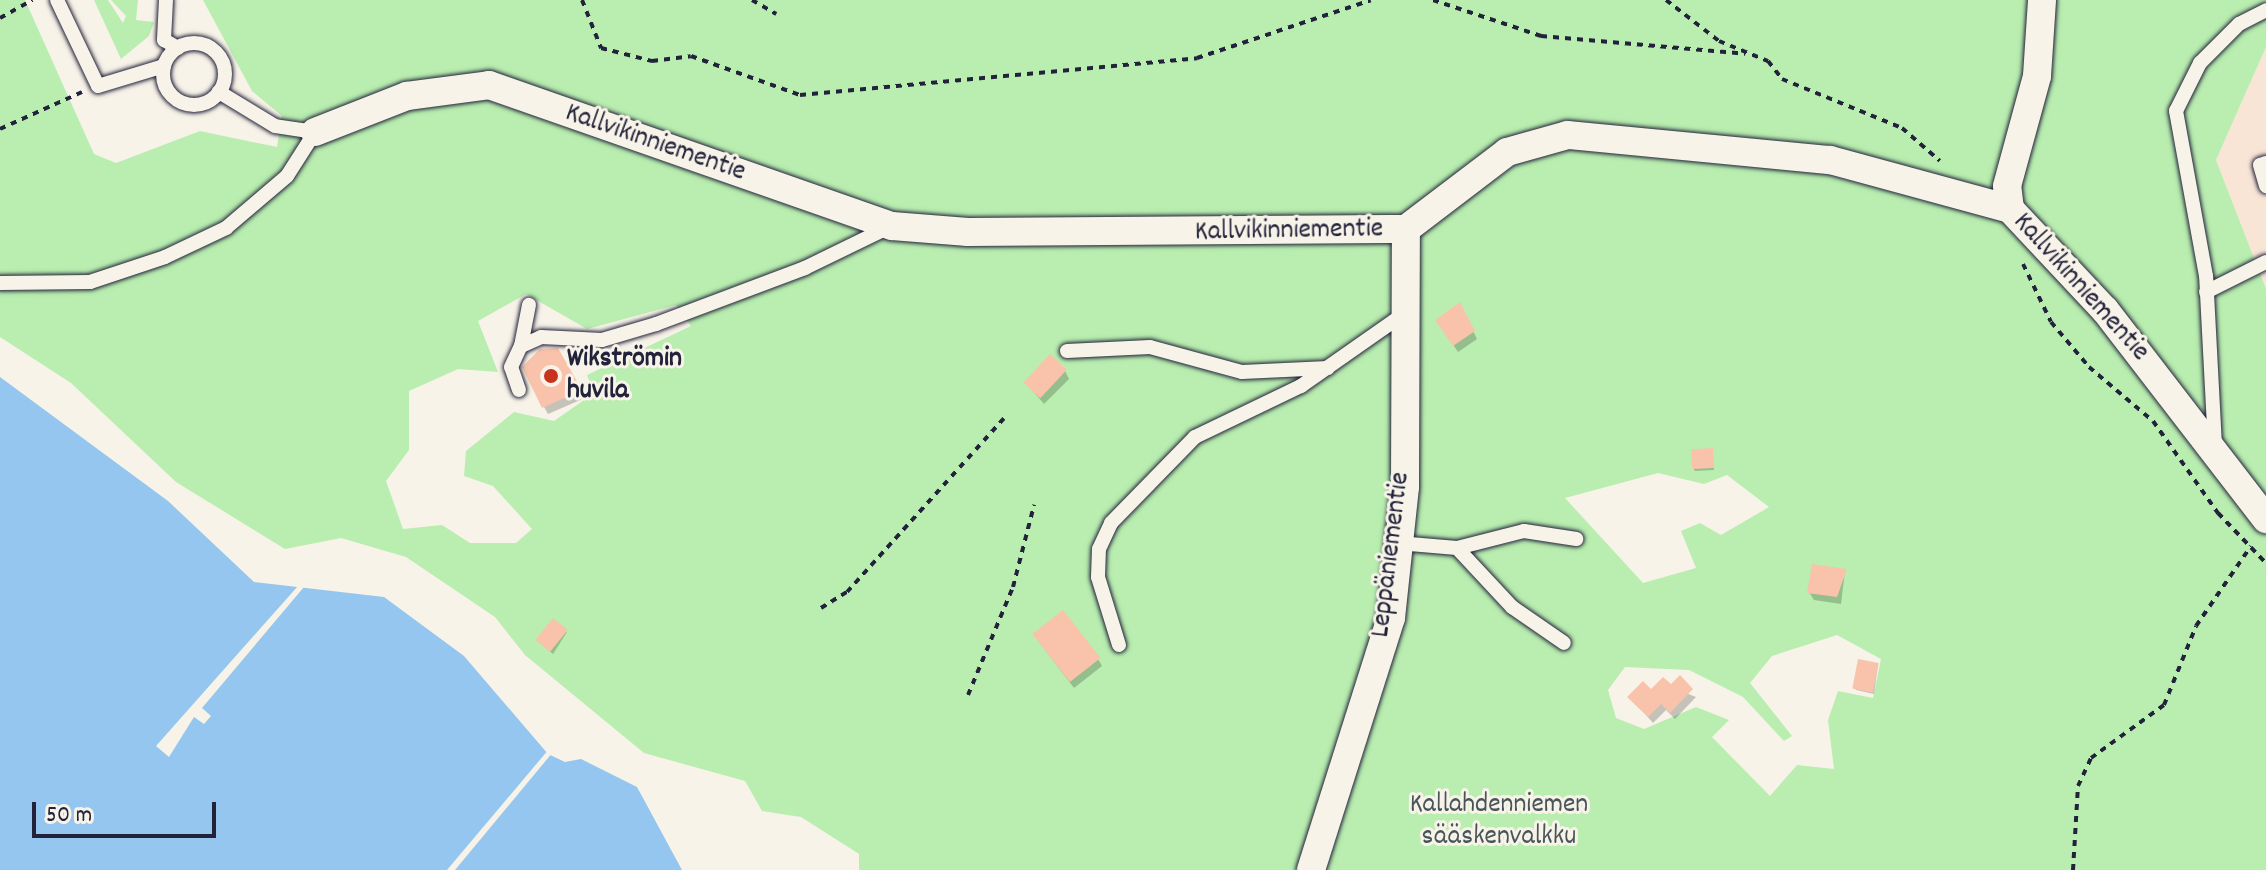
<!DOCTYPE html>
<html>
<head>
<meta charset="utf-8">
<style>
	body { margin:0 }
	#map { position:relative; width:2266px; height:870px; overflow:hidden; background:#f7f3e8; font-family:Dekko,sans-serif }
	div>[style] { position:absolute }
	.built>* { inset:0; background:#f8e5d6 }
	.green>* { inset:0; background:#b9eeb0 }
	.water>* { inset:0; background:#94c6f0 }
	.pier>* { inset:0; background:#f7f3e8 }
	.shadow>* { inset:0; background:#0003 }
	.building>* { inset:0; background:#f9c3ab; transform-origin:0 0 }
	.path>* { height:4px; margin-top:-2px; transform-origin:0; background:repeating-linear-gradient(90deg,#22223b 0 6px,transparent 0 12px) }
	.roads { filter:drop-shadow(0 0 2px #22223b) drop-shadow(0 0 2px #22223b) }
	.service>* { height:14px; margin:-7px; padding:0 7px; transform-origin:7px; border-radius:7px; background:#f7f3e8 }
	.service>.ring { margin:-7px; padding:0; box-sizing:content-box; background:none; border:14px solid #f7f3e8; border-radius:50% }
	.minor>* { height:28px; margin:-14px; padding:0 14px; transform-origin:14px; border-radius:14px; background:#f7f3e8 }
	.dots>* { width:22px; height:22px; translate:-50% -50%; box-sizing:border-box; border:4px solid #f7f3e8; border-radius:50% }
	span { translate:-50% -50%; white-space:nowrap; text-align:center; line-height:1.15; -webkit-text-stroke:6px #f7f3e8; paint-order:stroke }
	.street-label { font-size:28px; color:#22223b }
	.poi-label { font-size:28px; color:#22223b; font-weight:700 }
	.left { translate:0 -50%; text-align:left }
	.park-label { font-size:28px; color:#485558 }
	.scale { position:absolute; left:32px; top:802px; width:184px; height:36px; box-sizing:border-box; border:4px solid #22223b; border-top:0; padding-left:10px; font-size:24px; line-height:28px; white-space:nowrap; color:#22223b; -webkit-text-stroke:6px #f7f3e8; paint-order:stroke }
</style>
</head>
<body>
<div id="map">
	<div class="built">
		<div style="clip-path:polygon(2266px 47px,2266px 289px,2216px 160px)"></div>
	</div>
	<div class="green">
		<div style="clip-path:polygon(evenodd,0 0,25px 0,94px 154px,116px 163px,200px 131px,277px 147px,282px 116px,252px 91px,203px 0,2266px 0,2266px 47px,2216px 160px,2266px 289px,2266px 870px,859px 870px,859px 854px,801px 817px,762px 811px,745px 781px,644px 753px,525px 655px,495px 617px,406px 557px,341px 538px,285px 549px,176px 482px,71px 383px,0 337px,0 0,526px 294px,587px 329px,676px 305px,691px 326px,587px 375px,594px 393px,554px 421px,514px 412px,466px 451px,464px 476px,493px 486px,532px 529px,516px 543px,470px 543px,442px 525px,403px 529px,386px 481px,409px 450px,409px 391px,458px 369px,498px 372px,478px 321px,526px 294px,0 0,1658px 473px,1704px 484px,1727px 475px,1769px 507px,1721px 535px,1700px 523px,1681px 531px,1696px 568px,1643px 583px,1565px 498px,1658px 473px,0 0,1837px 635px,1881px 659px,1873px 698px,1838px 691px,1828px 720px,1834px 769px,1797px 765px,1770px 796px,1712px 737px,1729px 720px,1696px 707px,1644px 729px,1616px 718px,1608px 690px,1625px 667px,1689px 670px,1743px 697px,1784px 741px,1792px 736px,1750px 683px,1772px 656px,1837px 635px)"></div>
		<div style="clip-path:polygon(94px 0,108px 0,123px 23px,126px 16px,111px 0,138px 0,136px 20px,154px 22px,149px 36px,121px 59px)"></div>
	</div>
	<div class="water">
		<div style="clip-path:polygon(0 377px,168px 501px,254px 582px,384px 597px,464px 656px,548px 754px,565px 762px,581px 759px,637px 787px,682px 870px,0 870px)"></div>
	</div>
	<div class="pier">
		<div style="clip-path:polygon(298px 586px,304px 587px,202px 708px,211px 716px,204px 724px,194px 717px,169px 757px,156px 746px)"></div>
		<div style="clip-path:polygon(549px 749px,553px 752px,455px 870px,447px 870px)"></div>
	</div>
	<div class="shadow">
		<div style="clip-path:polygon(1460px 305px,1477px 339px,1458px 352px,1442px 328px)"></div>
		<div style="clip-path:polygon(557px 350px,585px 398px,548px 414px,544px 407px)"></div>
		<div style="clip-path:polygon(1065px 371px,1069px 379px,1044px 404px,1025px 382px)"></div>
		<div style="clip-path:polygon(1712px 450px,1714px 470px,1695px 471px,1693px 468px)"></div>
		<div style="clip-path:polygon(1845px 571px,1841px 604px,1814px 600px,1809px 592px)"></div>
		<div style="clip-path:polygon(567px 632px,553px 654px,539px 642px)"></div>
		<div style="clip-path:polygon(1039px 642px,1098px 659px,1102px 666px,1074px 688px)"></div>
		<div style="clip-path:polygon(1878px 665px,1874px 694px,1856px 690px,1854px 687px)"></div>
		<div style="clip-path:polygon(1671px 687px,1696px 697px,1675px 719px,1666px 710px,1653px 723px,1630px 697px)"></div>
	</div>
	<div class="building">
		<div style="clip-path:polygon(1460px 302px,1475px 331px,1453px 346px,1435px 320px)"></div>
		<div style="clip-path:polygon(558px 348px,582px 390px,542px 408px,522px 367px,540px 349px)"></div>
		<div style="left:1050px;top:354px;width:23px;height:39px;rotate:43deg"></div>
		<div style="left:1713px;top:448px;width:20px;height:22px;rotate:87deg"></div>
		<div style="clip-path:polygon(1812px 564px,1847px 569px,1837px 597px,1807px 593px)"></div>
		<div style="left:1063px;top:610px;width:61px;height:39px;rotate:52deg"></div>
		<div style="left:553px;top:618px;width:19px;height:28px;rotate:39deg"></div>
		<div style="left:1858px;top:659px;width:21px;height:30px;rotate:11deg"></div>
		<div style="clip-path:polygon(1680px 675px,1693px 689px,1670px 713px,1661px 704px,1648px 717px,1627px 697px,1643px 681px,1651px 689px,1663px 677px,1671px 684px)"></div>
	</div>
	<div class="path">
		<div style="left:582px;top:0;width:52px;rotate:68.4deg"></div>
		<div style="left:601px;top:48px;width:53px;rotate:14.3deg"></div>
		<div style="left:652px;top:61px;width:39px;rotate:-7deg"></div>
		<div style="left:691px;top:56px;width:116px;rotate:19.7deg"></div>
		<div style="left:800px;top:95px;width:399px;rotate:-5.3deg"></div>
		<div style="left:1197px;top:58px;width:183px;rotate:-18.4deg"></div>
		<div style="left:752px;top:0;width:28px;rotate:30deg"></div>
		<div style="left:1433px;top:0;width:114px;rotate:18.4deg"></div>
		<div style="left:1541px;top:36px;width:205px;rotate:5deg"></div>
		<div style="left:1666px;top:0;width:67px;rotate:37.7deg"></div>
		<div style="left:1719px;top:41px;width:53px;rotate:22.2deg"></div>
		<div style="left:1768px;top:61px;width:23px;rotate:52deg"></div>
		<div style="left:1782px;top:79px;width:130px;rotate:22.2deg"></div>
		<div style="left:1902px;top:128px;width:50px;rotate:41deg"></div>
		<div style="left:0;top:18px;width:37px;rotate:-29deg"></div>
		<div style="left:0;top:129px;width:90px;rotate:-24.3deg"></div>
		<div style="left:2023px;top:264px;width:64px;rotate:64.2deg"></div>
		<div style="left:2051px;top:322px;width:59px;rotate:49.8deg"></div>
		<div style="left:2089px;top:367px;width:84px;rotate:40.2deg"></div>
		<div style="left:2153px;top:421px;width:113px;rotate:54.8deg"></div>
		<div style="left:2218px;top:513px;width:69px;rotate:46.2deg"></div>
		<div style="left:821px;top:608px;width:31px;rotate:-32deg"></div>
		<div style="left:847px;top:592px;width:234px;rotate:-47.9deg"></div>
		<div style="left:968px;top:695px;width:117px;rotate:-67.4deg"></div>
		<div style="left:1013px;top:587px;width:85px;rotate:-75.6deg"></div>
		<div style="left:2073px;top:870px;width:84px;rotate:-86.6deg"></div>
		<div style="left:2078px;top:786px;width:31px;rotate:-65deg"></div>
		<div style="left:2091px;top:758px;width:90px;rotate:-36deg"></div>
		<div style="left:2164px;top:705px;width:85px;rotate:-67.9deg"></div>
		<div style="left:2196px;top:626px;width:97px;rotate:-55.5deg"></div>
	</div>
	<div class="roads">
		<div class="service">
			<div style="left:57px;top:0;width:95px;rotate:64.5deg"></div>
			<div style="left:98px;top:86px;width:69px;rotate:-16.9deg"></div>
			<div style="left:166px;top:0;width:40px;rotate:92.9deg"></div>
			<div style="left:164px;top:40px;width:16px;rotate:30deg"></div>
			<div class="ring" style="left:163px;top:43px;width:48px;height:48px"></div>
			<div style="left:2266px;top:163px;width:6px;rotate:162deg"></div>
			<div style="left:2260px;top:165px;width:22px;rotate:74deg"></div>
			<div style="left:0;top:283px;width:90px;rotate:-0.6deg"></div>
			<div style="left:90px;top:282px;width:79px;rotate:-18.4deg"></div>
			<div style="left:165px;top:257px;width:68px;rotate:-25.4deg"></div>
			<div style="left:226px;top:228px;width:80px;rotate:-40.4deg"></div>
			<div style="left:287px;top:176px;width:52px;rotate:-57.5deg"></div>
			<div style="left:315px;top:132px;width:40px;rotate:-171.5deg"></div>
			<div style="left:275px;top:126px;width:66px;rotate:-148.7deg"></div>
			<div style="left:2206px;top:292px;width:67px;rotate:-26.6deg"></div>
			<div style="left:521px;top:346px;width:42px;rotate:-79deg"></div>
			<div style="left:1067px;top:351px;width:83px;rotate:-2.8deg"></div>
			<div style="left:1150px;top:347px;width:95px;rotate:15.2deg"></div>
			<div style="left:1242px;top:372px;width:86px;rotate:-2.7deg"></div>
			<div style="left:519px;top:390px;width:24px;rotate:-109deg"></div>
			<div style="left:511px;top:367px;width:23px;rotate:-65deg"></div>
			<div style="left:521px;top:346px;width:22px;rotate:-24deg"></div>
			<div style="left:541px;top:337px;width:61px;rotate:2.8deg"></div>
			<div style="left:602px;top:340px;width:56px;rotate:-16.5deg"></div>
			<div style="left:656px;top:324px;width:159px;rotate:-20.6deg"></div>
			<div style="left:805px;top:268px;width:96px;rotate:-26deg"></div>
			<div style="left:2215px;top:446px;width:170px;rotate:-93deg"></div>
			<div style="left:2206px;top:276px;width:168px;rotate:-100.3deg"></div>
			<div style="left:2176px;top:111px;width:54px;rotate:-63.4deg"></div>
			<div style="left:2200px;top:63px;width:55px;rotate:-45deg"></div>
			<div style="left:2239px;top:24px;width:30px;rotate:-27deg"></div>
			<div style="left:1398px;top:543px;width:59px;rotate:4.8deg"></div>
			<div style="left:1457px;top:548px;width:69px;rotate:-14.2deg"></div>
			<div style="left:1524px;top:531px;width:53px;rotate:8.7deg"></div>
			<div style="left:1457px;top:548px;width:81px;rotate:47deg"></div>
			<div style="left:1512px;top:607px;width:63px;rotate:34.7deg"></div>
			<div style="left:1119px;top:645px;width:71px;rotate:-107.2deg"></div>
			<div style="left:1098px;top:577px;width:28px;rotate:-88deg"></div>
			<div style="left:1099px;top:549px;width:29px;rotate:-65deg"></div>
			<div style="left:1111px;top:523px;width:120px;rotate:-45.7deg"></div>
			<div style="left:1195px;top:437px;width:118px;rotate:-25.7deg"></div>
			<div style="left:1301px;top:386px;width:122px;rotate:-35deg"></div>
		</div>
		<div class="minor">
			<div style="left:315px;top:132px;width:99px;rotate:-21.4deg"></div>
			<div style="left:407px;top:96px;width:83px;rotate:-7.6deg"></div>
			<div style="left:489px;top:85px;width:427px;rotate:19.3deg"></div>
			<div style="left:892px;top:226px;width:76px;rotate:4.5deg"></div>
			<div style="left:968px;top:232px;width:438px;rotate:-0.4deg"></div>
			<div style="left:1406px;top:229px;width:127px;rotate:-37.3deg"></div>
			<div style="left:1507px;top:152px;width:63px;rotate:-15.6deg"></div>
			<div style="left:1568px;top:135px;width:263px;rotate:5.5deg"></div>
			<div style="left:1830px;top:160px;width:187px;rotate:15.2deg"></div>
			<div style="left:2010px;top:209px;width:139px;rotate:46.8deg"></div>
			<div style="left:2105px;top:310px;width:264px;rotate:52.4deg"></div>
			<div style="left:2010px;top:209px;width:23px;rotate:-97deg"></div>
			<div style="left:2007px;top:186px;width:114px;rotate:-74.7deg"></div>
			<div style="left:2037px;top:76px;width:76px;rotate:-86.2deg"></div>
			<div style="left:1311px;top:870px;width:264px;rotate:-72.4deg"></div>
			<div style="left:1391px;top:618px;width:132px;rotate:-83.9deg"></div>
			<div style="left:1405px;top:487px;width:258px;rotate:-89.8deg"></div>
		</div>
	</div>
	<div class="dots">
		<div style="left:551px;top:376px;background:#c8321e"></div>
	</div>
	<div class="street-label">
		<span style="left:655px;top:144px;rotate:19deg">Kallvikinniementie</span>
		<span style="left:1289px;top:232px;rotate:-1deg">Kallvikinniementie</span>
		<span style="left:2080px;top:288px;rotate:48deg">Kallvikinniementie</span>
		<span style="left:1392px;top:555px;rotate:-83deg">Leppäniementie</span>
	</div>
	<div class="poi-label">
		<span class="left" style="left:567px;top:376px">Wikströmin<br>huvila</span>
	</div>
	<div class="park-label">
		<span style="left:1499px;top:822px">Kallahdenniemen<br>sääskenvalkku</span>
	</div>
	<div class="scale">50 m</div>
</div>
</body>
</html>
